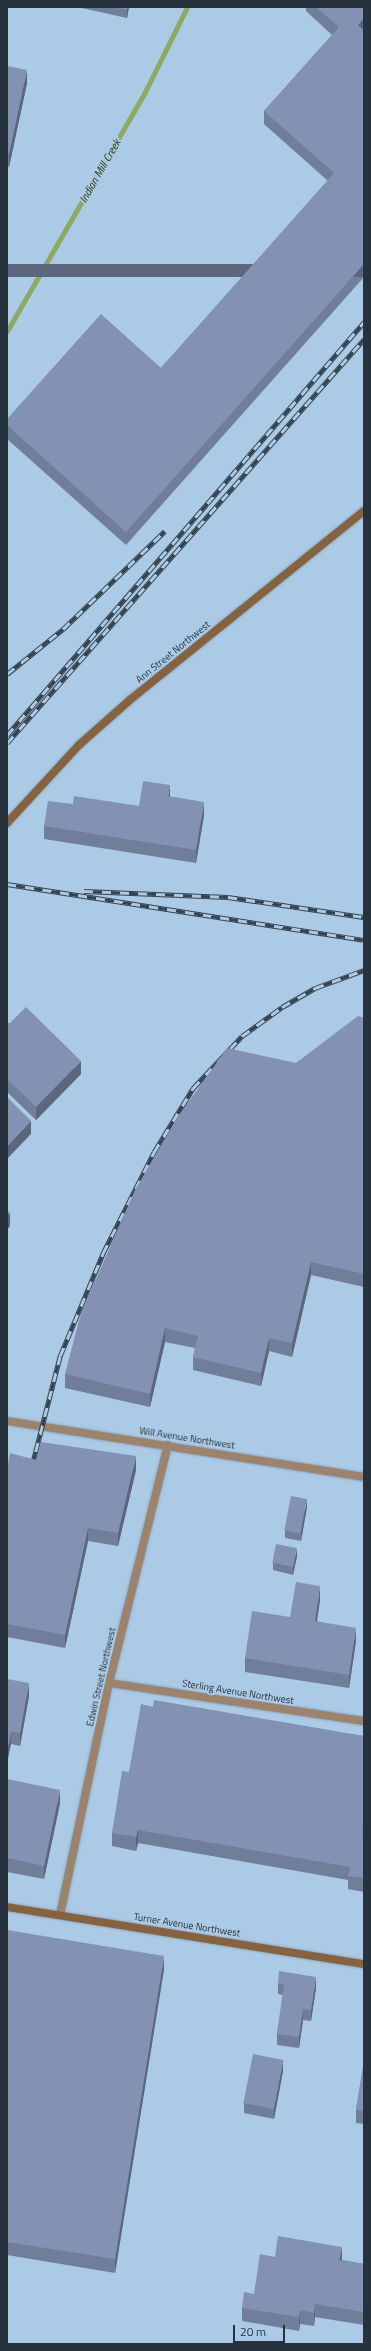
<!DOCTYPE html>
<html>
<head>
<meta charset="utf-8">
<style>
	body { margin:0 }
	#map { position:relative; width:371px; height:2351px; overflow:hidden; background:#abcae5; font-family:"Titillium Web",sans-serif }
	div>[style] { position:absolute }
	.stream>* { height:5px; margin:-2.5px; padding:0 2.5px; transform-origin:2.5px; border-radius:2.5px; background:#8fa863 }
	.roads { filter:drop-shadow(0 0 1px #8ea9c0) drop-shadow(0 0 1px #8ea9c0) }
	.street>* { height:8px; margin:-4px; padding:0 4px; transform-origin:4px; border-radius:4px; background:#9b836d }
	.secondary>* { height:8px; margin:-4px; padding:0 4px; transform-origin:4px; border-radius:4px; background:#866340 }
	.rail>* { height:4.5px; margin-top:-2.25px; transform-origin:0; background:repeating-linear-gradient(90deg,#abcae5 0 9px,#35434f 0 18px); box-sizing:border-box; border-block:1px solid #35434f }
	.wall>* { inset:0; background:#717e99 }
	.shaded-wall>* { inset:0; background:#5c667d; transform-origin:0 0 }
	.building>* { inset:0; background:#8392b2; transform-origin:0 0 }
	span { translate:-50% -50%; white-space:nowrap; text-align:center; line-height:1.15; -webkit-text-stroke:4px #abcae5; paint-order:stroke }
	.street-label { font-size:10px; color:#26323d }
	.water-label { font-size:11px; color:#2c3b06; font-style:italic }
	.frame { position:absolute; inset:0; border:8px solid #26323d; pointer-events:none }
	.scale { position:absolute; left:233px; top:2325px; width:52px; height:18px; box-sizing:border-box; border:2px solid #26323d; border-top:0; padding-left:5px; font-size:12px; line-height:14px; white-space:nowrap; color:#26323d; -webkit-text-stroke:3px #abcae5; paint-order:stroke }
</style>
</head>
<body>
<div id="map">
	<div class="stream">
		<div style="left:7px;top:331px;width:276px;rotate:-60deg"></div>
		<div style="left:145px;top:92px;width:95px;rotate:-63.7deg"></div>
	</div>
	<div class="roads">
		<div class="street">
			<div style="left:7px;top:1421px;width:361px;rotate:8.9deg"></div>
			<div style="left:109px;top:1683px;width:258px;rotate:8.5deg"></div>
			<div style="left:60px;top:1915px;width:237px;rotate:-78.1deg"></div>
			<div style="left:109px;top:1683px;width:245px;rotate:-76.1deg"></div>
		</div>
		<div class="secondary">
			<div style="left:7px;top:823px;width:106px;rotate:-47.3deg"></div>
			<div style="left:79px;top:745px;width:69px;rotate:-41.5deg"></div>
			<div style="left:131px;top:699px;width:299px;rotate:-38.9deg"></div>
			<div style="left:7px;top:1907px;width:362px;rotate:9.1deg"></div>
		</div>
	</div>
	<div class="rail">
		<div style="left:7px;top:674px;width:72px;rotate:-38.8deg"></div>
		<div style="left:63px;top:629px;width:141px;rotate:-43.9deg"></div>
		<div style="left:7px;top:735px;width:546px;rotate:-49.16deg"></div>
		<div style="left:7px;top:743px;width:539px;rotate:-48.53deg"></div>
		<div style="left:7px;top:884px;width:361px;rotate:8.9deg"></div>
		<div style="left:84px;top:891px;width:144px;rotate:2.4deg"></div>
		<div style="left:228px;top:897px;width:137px;rotate:8.4deg"></div>
		<div style="left:31px;top:1469px;width:117px;rotate:-75.6deg"></div>
		<div style="left:60px;top:1356px;width:112px;rotate:-67.3deg"></div>
		<div style="left:103px;top:1253px;width:113px;rotate:-63.2deg"></div>
		<div style="left:154px;top:1152px;width:75px;rotate:-58.6deg"></div>
		<div style="left:193px;top:1088px;width:71px;rotate:-46.7deg"></div>
		<div style="left:242px;top:1036px;width:49px;rotate:-35.9deg"></div>
		<div style="left:282px;top:1007px;width:38px;rotate:-30deg"></div>
		<div style="left:315px;top:988px;width:52px;rotate:-20.2deg"></div>
	</div>
	<div class="wall">
		<div style="clip-path:polygon(77px 7px,129px 7px,127px 18px)"></div>
		<div style="clip-path:polygon(306px 7px,364px 7px,364px 277px,126px 545px,7px 439px,7px 419px,161px 368px,328px 181px,264px 124px,264px 111px,332px 35px,306px 11px)"></div>
		<div style="clip-path:polygon(7px 66px,27px 83px,9px 167px,7px 167px)"></div>
		<div style="clip-path:polygon(170px 797px,204px 815px,196px 863px,44px 839px,44px 826px,73px 804px,139px 806px)"></div>
		<div style="clip-path:polygon(364px 1018px,364px 1287px,311px 1275px,292px 1357px,269px 1351px,261px 1386px,193px 1370px,193px 1357px,195px 1348px,165px 1342px,150px 1407px,65px 1388px,65px 1374px,296px 1063px)"></div>
		<div style="clip-path:polygon(7px 1022px,81px 1074px,36px 1120px,7px 1092px)"></div>
		<div style="clip-path:polygon(36px 1460px,136px 1470px,118px 1546px,88px 1541px,65px 1648px,7px 1637px,7px 1470px)"></div>
		<div style="clip-path:polygon(307px 1507px,301px 1541px,285px 1538px,285px 1530px)"></div>
		<div style="clip-path:polygon(297px 1556px,293px 1575px,273px 1570px,273px 1563px)"></div>
		<div style="clip-path:polygon(320px 1600px,317px 1621px,356px 1641px,349px 1688px,245px 1672px,245px 1658px,290px 1617px)"></div>
		<div style="clip-path:polygon(7px 1679px,29px 1696px,20px 1746px,11px 1744px)"></div>
		<div style="clip-path:polygon(153px 1707px,364px 1736px,364px 1892px,348px 1889px,348px 1880px,138px 1843px,136px 1851px,112px 1846px,112px 1833px,129px 1772px)"></div>
		<div style="clip-path:polygon(7px 1779px,60px 1803px,44px 1879px,7px 1872px)"></div>
		<div style="clip-path:polygon(7px 1930px,164px 1969px,115px 2273px,7px 2255px)"></div>
		<div style="clip-path:polygon(278px 1983px,316px 1988px,311px 2021px,303px 2020px,299px 2048px,277px 2045px,277px 2034px,283px 1995px,278px 1994px)"></div>
		<div style="clip-path:polygon(364px 2061px,364px 2124px,356px 2123px,356px 2110px)"></div>
		<div style="clip-path:polygon(283px 2071px,274px 2119px,244px 2113px,244px 2103px)"></div>
		<div style="clip-path:polygon(275px 2257px,342px 2260px,364px 2264px,364px 2325px,315px 2317px,314px 2326px,300px 2324px,299px 2331px,242px 2321px,242px 2308px,254px 2294px)"></div>
	</div>
	<div class="shaded-wall">
		<div style="clip-path:polygon(127px 7px,129px 7px,127px 18px)"></div>
		<div style="clip-path:polygon(364px 18px,364px 31px,358px 25px)"></div>
		<div style="clip-path:polygon(27px 70px,27px 83px,9px 167px,9px 154px)"></div>
		<div style="left:364px;top:264px;width:13px;height:358px;rotate:90deg"></div>
		<div style="clip-path:polygon(170px 785px,170px 798px,168px 796px)"></div>
		<div style="clip-path:polygon(204px 802px,204px 815px,196px 863px,196px 850px)"></div>
		<div style="clip-path:polygon(81px 1061px,81px 1074px,36px 1120px,36px 1107px)"></div>
		<div style="clip-path:polygon(31px 1121px,31px 1134px,7px 1159px,7px 1146px)"></div>
		<div style="clip-path:polygon(10px 1213px,10px 1226px,7px 1230px,7px 1216px)"></div>
		<div style="clip-path:polygon(311px 1262px,311px 1275px,292px 1357px,292px 1343px)"></div>
		<div style="clip-path:polygon(165px 1328px,165px 1342px,150px 1407px,150px 1394px)"></div>
		<div style="clip-path:polygon(269px 1338px,269px 1351px,261px 1386px,261px 1373px)"></div>
		<div style="clip-path:polygon(136px 1456px,136px 1470px,118px 1546px,118px 1533px)"></div>
		<div style="clip-path:polygon(307px 1499px,307px 1507px,301px 1541px,301px 1533px)"></div>
		<div style="clip-path:polygon(88px 1528px,88px 1541px,65px 1648px,65px 1635px)"></div>
		<div style="clip-path:polygon(297px 1548px,297px 1556px,293px 1575px,293px 1567px)"></div>
		<div style="clip-path:polygon(320px 1586px,320px 1600px,315px 1634px,315px 1621px)"></div>
		<div style="clip-path:polygon(356px 1628px,356px 1641px,349px 1688px,349px 1675px)"></div>
		<div style="clip-path:polygon(29px 1683px,29px 1696px,20px 1746px,20px 1733px)"></div>
		<div style="clip-path:polygon(11px 1731px,11px 1744px,7px 1764px,7px 1751px)"></div>
		<div style="clip-path:polygon(60px 1790px,60px 1803px,44px 1879px,44px 1866px)"></div>
		<div style="clip-path:polygon(138px 1830px,138px 1843px,136px 1851px,136px 1837px)"></div>
		<div style="clip-path:polygon(164px 1956px,164px 1969px,115px 2273px,115px 2259px)"></div>
		<div style="clip-path:polygon(316px 1977px,316px 1988px,311px 2021px,311px 2010px)"></div>
		<div style="clip-path:polygon(303px 2009px,303px 2020px,299px 2048px,299px 2037px)"></div>
		<div style="clip-path:polygon(283px 2060px,283px 2071px,274px 2119px,274px 2108px)"></div>
		<div style="clip-path:polygon(342px 2247px,342px 2260px,339px 2260px)"></div>
		<div style="clip-path:polygon(315px 2304px,315px 2317px,314px 2326px,314px 2313px)"></div>
		<div style="clip-path:polygon(300px 2310px,300px 2324px,299px 2331px,299px 2317px)"></div>
	</div>
	<div class="building">
		<div style="clip-path:polygon(114px 7px,127px 7px,127px 10px)"></div>
		<div style="clip-path:polygon(316px 7px,364px 7px,364px 18px,358px 25px,364px 31px,364px 264px,126px 532px,7px 425px,7px 419px,101px 314px,161px 368px,334px 173px,264px 111px,339px 27px)"></div>
		<div style="clip-path:polygon(7px 66px,27px 70px,9px 154px,7px 154px)"></div>
		<div style="clip-path:polygon(143px 781px,170px 785px,168px 796px,204px 802px,196px 850px,44px 826px,48px 801px,73px 804px,74px 796px,139px 806px)"></div>
		<div style="clip-path:polygon(26px 1007px,81px 1061px,36px 1107px,7px 1079px,7px 1022px,9px 1024px)"></div>
		<div style="clip-path:polygon(358px 1016px,364px 1018px,364px 1274px,311px 1262px,292px 1343px,269px 1338px,261px 1373px,193px 1357px,198px 1336px,165px 1328px,150px 1394px,65px 1374px,81px 1313px,135px 1190px,177px 1118px,227px 1048px,296px 1063px)"></div>
		<div style="clip-path:polygon(7px 1097px,31px 1121px,7px 1146px)"></div>
		<div style="clip-path:polygon(7px 1210px,10px 1213px,7px 1216px)"></div>
		<div style="clip-path:polygon(41px 1442px,136px 1456px,118px 1533px,88px 1528px,65px 1635px,7px 1624px,7px 1470px,10px 1453px,36px 1460px)"></div>
		<div style="left:291px;top:1496px;width:16px;height:35px;rotate:11deg"></div>
		<div style="left:276px;top:1544px;width:21px;height:19px;rotate:11deg"></div>
		<div style="clip-path:polygon(296px 1582px,320px 1586px,315px 1621px,356px 1628px,349px 1675px,245px 1658px,252px 1611px,290px 1617px)"></div>
		<div style="clip-path:polygon(7px 1679px,29px 1683px,20px 1733px,11px 1731px,7px 1751px)"></div>
		<div style="clip-path:polygon(154px 1700px,364px 1736px,364px 1825px,362px 1833px,364px 1834px,364px 1878px,348px 1876px,350px 1867px,138px 1830px,136px 1837px,112px 1833px,122px 1771px,129px 1772px,141px 1704px,153px 1707px)"></div>
		<div style="clip-path:polygon(7px 1779px,60px 1790px,44px 1866px,7px 1858px)"></div>
		<div style="clip-path:polygon(7px 1930px,164px 1956px,115px 2259px,7px 2242px)"></div>
		<div style="clip-path:polygon(279px 1971px,316px 1977px,311px 2010px,303px 2009px,299px 2037px,277px 2034px,284px 1984px,278px 1983px)"></div>
		<div style="left:253px;top:2054px;width:31px;height:50px;rotate:11deg"></div>
		<div style="clip-path:polygon(364px 2061px,364px 2111px,356px 2110px)"></div>
		<div style="clip-path:polygon(278px 2236px,342px 2247px,339px 2260px,364px 2264px,364px 2312px,315px 2304px,314px 2313px,300px 2310px,299px 2317px,242px 2308px,244px 2292px,254px 2294px,260px 2254px,275px 2257px)"></div>
	</div>
	<div class="street-label">
		<span style="left:173px;top:652px;rotate:-39deg">Ann Street Northwest</span>
		<span style="left:187px;top:1438px;rotate:9deg">Will Avenue Northwest</span>
		<span style="left:101px;top:1677px;rotate:-77deg">Edwin Street Northwest</span>
		<span style="left:238px;top:1692px;rotate:9deg">Sterling Avenue Northwest</span>
		<span style="left:187px;top:1925px;rotate:9deg">Turner Avenue Northwest</span>
	</div>
	<div class="water-label">
		<span style="left:100px;top:171px;rotate:-60deg">Indian Mill Creek</span>
	</div>
	<div class="frame"></div>
	<div class="scale">20 m</div>
</div>
</body>
</html>
